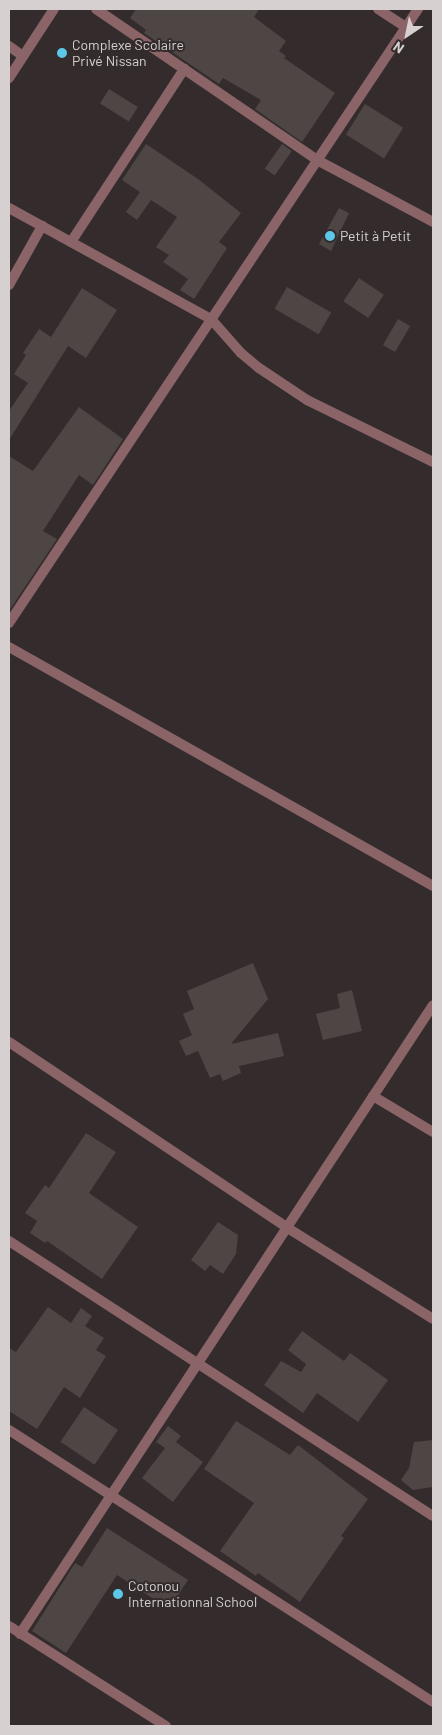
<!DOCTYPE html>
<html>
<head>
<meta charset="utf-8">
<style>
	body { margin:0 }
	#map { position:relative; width:442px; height:1735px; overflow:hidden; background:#342c2c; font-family:Barlow,sans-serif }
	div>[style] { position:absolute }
	.building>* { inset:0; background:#4e4545; transform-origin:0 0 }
	.street>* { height:10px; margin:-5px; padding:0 5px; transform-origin:5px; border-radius:5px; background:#8b6468 }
	.dots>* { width:14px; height:14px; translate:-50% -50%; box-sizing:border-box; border:2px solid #342c2c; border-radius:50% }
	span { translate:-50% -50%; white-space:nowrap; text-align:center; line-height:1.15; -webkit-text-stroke:4px #342c2c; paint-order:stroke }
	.poi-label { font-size:14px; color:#d6d0d0 }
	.left { translate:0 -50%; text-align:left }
	.frame { position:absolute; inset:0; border:10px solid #d6d0d0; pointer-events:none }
	.north { position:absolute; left:382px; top:10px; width:50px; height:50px; -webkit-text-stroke:4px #342c2c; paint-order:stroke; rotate:214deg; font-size:14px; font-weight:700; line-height:20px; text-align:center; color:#d6d0d0 }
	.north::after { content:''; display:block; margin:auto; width:18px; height:22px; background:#d6d0d0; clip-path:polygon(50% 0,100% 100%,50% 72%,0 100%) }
</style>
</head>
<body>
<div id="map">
	<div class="building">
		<div style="clip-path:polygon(136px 9px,259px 9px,254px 17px,286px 41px,279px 51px,286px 56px,284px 58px,335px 93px,302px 142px,255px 109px,261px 100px,223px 78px,219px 84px,144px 33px,146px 30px,130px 18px)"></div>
		<div style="left:109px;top:89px;width:34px;height:17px;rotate:32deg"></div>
		<div style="left:365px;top:104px;width:45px;height:36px;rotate:32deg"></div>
		<div style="clip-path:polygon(146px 144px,198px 179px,241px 213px,219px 242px,227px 248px,194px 299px,180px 290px,188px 279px,163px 262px,169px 255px,156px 247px,177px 217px,151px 200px,137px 220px,126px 212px,140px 192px,122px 180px)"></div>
		<div style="left:282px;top:144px;width:12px;height:30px;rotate:35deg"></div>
		<div style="clip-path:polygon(339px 208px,349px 213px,331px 251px,319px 244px)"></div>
		<div style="left:359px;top:278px;width:30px;height:28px;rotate:34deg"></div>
		<div style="left:287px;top:287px;width:51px;height:25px;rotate:30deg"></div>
		<div style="clip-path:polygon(82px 288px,117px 310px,86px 358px,68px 346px,9px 440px,9px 411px,28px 383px,14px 374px,26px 355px,23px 353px,39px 329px,51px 337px)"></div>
		<div style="left:398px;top:319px;width:14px;height:30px;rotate:30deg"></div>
		<div style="clip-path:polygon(79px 407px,123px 439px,93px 485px,79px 475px,43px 531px,57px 539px,9px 611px,9px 456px,33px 471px)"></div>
		<div style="clip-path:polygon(253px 963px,268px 999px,231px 1044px,278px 1033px,284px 1056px,239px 1066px,241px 1073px,223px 1081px,220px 1074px,210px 1078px,198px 1051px,186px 1056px,179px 1041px,192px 1035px,183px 1014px,194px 1009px,187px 991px)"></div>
		<div style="clip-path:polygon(352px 990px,362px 1031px,323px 1040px,316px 1014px,340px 1008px,337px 994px)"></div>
		<div style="clip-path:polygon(86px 1133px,116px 1152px,89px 1193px,138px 1227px,102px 1279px,47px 1241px,45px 1243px,30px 1233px,37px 1221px,25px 1213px,45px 1185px,49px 1188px)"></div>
		<div style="clip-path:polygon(218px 1222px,238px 1235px,236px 1254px,223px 1274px,210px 1265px,205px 1271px,191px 1260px)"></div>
		<div style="clip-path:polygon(48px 1307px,71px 1323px,81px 1308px,92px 1316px,85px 1326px,104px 1338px,96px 1350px,106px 1356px,80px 1398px,64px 1387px,37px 1429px,9px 1411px,9px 1348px,16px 1352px)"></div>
		<div style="clip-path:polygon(302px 1331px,344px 1361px,350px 1353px,388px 1380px,358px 1422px,317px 1393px,303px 1413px,264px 1385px,281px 1361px,301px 1372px,306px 1364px,288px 1350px)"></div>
		<div style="left:84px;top:1407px;width:41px;height:42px;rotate:34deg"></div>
		<div style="clip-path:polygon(236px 1421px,290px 1455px,298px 1445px,368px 1499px,341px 1536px,344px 1538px,300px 1602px,258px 1573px,256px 1576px,220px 1551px,254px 1503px,204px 1469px)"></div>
		<div style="clip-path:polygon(168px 1426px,181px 1436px,176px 1442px,203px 1462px,173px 1502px,142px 1478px,165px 1448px,156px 1442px)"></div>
		<div style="clip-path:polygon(433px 1440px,433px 1487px,413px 1490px,401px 1480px,409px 1468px,414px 1442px)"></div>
		<div style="clip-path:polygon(107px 1528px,188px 1580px,169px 1609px,117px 1575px,66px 1653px,32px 1631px,75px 1563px,82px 1567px)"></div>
	</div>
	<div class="street">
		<div style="left:96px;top:9px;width:268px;rotate:34.3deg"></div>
		<div style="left:317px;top:160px;width:132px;rotate:28.1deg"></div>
		<div style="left:378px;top:9px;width:33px;rotate:33deg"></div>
		<div style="left:9px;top:46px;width:17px;rotate:36deg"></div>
		<div style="left:9px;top:78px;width:82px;rotate:-56.9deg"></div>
		<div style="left:9px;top:208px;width:230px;rotate:28.8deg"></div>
		<div style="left:211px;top:319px;width:45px;rotate:48.6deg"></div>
		<div style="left:241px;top:353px;width:23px;rotate:40deg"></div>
		<div style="left:259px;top:368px;width:58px;rotate:33.7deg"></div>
		<div style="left:307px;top:400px;width:140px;rotate:26.2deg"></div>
		<div style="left:71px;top:242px;width:207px;rotate:-56.8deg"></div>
		<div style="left:9px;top:285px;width:68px;rotate:-60.8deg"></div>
		<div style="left:9px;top:623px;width:738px;rotate:-56.33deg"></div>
		<div style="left:9px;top:647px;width:487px;rotate:29.4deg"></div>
		<div style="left:9px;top:1042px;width:333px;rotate:33.7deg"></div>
		<div style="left:286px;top:1227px;width:173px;rotate:32deg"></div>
		<div style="left:373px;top:1096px;width:70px;rotate:31deg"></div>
		<div style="left:9px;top:1241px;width:505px;rotate:32.97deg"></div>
		<div style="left:9px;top:1430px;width:504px;rotate:32.68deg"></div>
		<div style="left:9px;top:1626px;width:186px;rotate:32.5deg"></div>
		<div style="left:20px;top:1634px;width:752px;rotate:-56.71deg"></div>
	</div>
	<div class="dots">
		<div style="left:62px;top:53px;background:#5dc7e8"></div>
		<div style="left:330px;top:236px;background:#5dc7e8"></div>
		<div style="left:118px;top:1594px;background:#5dc7e8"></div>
	</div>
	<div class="poi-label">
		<span class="left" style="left:72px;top:53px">Complexe Scolaire<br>Privé Nissan</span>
		<span class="left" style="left:340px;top:236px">Petit à Petit</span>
		<span class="left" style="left:128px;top:1594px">Cotonou<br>Internationnal School</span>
	</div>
	<div class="frame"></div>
	<div class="north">N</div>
</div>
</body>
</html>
